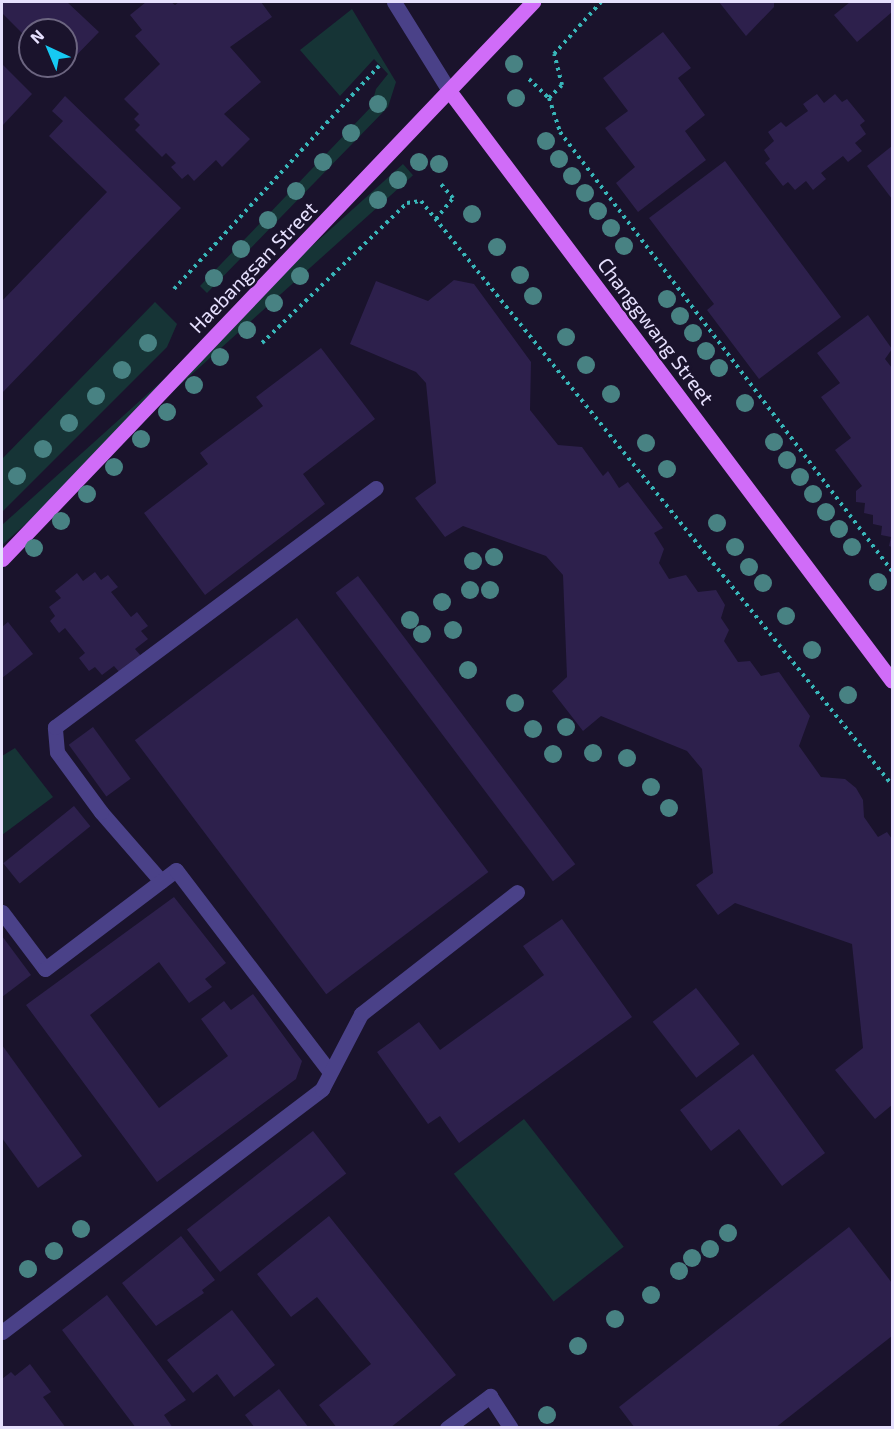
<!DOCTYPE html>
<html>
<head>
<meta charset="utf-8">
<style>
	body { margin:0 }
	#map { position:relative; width:894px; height:1429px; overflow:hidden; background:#1a132c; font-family:"Exo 2",sans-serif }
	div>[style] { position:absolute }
	.green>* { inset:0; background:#163436; transform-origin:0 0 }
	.building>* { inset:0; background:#2d204c; transform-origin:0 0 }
	.path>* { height:4px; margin-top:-2px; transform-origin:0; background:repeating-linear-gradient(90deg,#38b6b9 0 3px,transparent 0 7.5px) }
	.minor>* { height:15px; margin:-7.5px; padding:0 7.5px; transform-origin:7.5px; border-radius:7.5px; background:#4a4188 }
	.major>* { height:15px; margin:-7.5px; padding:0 7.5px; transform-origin:7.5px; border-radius:7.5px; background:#d06cf8 }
	.trees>* { width:18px; height:18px; margin:-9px; border-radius:50%; background:#488283 }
	span { translate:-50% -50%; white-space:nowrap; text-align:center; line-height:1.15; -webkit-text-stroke:5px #1a132c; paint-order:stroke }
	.street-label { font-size:20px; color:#e6e0fd }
	.frame { position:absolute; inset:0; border:3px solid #e6e0fd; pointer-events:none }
	.north { position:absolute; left:18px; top:18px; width:60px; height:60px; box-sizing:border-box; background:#1a132c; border:2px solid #6c6580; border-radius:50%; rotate:316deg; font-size:16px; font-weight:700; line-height:24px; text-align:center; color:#e6e0fd }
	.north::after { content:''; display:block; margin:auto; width:21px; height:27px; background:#16caf3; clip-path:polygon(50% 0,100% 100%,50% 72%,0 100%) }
</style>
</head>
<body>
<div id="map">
	<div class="green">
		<div style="clip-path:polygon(352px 9px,396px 82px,388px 107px,207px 293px,200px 286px,371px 107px,376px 89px,388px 74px,374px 59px,340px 96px,300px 50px)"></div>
		<div style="left:403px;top:164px;width:15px;height:559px;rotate:48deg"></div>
		<div style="clip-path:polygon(155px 302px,177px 324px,167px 347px,2px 512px,2px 459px)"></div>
		<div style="clip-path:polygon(15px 748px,53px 797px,2px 835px,2px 756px)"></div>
		<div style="left:524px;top:1119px;width:162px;height:89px;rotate:52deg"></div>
	</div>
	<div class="building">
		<div style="clip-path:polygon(2px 2px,67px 2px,99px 32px,66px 66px,66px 30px,30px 30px,30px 41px,2px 13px)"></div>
		<div style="clip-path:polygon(146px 2px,171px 2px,175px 5px,179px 2px,261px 2px,272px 17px,230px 47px,261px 82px,224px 114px,250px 139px,222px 167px,216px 160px,194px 181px,188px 174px,182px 179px,171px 167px,176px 163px,166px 153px,162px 157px,135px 130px,140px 125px,134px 119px,139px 114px,124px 99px,160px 64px,135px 36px,142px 30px,130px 15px)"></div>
		<div style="clip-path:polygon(719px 2px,774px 2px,774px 7px,746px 36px)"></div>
		<div style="clip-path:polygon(850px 2px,892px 2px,892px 12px,857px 42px,834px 15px)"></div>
		<div style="clip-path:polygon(663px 32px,691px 68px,678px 78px,705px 115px,685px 131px,706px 160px,638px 212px,616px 183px,635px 167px,605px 128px,628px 111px,603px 78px)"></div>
		<div style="clip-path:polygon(2px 64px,32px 94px,2px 126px)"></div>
		<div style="clip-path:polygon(817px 94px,824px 103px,835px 94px,842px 102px,847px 99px,865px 121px,860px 125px,866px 134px,855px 143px,862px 151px,848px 162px,843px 156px,821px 173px,826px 179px,813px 190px,806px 181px,795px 190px,788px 182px,783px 186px,765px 163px,770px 159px,764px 150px,774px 141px,768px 132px,781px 122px,786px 127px,808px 111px,803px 104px)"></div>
		<div style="clip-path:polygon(65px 96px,181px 208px,2px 393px,2px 301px,107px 192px,49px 136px,63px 121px,52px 111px)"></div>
		<div style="clip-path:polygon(892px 146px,892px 199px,867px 166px)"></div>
		<div style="clip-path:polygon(725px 161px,841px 317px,759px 379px,707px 310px,714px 304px,649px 218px)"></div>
		<div style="clip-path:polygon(454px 280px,474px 284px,531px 362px,530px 410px,558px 445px,582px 447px,603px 476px,608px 471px,619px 488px,628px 482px,663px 528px,654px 533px,664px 549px,659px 563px,669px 579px,686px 575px,698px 592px,716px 590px,725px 605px,721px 618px,729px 630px,724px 641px,738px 662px,750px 661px,761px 676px,779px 672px,810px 716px,799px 746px,821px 777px,845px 779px,856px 788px,863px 800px,864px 817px,878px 837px,887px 832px,892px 839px,892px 1105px,875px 1119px,835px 1070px,863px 1048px,852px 944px,735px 903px,718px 915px,696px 885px,713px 873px,702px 769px,687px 751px,601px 716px,583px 731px,552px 691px,567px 677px,563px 575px,546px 556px,463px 526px,445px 537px,415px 498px,436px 483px,426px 383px,416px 372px,350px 344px,376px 281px,428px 301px)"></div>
		<div style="clip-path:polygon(868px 315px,892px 349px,885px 359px,892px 368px,892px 547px,889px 546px,891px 537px,881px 535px,882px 526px,873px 524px,873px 515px,864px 513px,865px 503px,856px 502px,856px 491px,862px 486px,835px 450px,851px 438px,821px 397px,840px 383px,817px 353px)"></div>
		<div style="clip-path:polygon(321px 348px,375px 419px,303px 474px,325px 504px,205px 595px,144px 513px,208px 464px,200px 453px,263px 406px,256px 397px)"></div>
		<div style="clip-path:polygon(95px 572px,101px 580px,108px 575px,118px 587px,111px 592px,131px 617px,137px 612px,148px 626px,141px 631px,148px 639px,135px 649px,141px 656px,120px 673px,114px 666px,102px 675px,95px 667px,89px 671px,79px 658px,85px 653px,65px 628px,59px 633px,50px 621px,55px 616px,49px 607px,61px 598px,55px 591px,77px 573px,83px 581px)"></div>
		<div style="left:358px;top:576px;width:361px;height:28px;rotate:53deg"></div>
		<div style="left:297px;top:618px;width:318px;height:203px;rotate:53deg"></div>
		<div style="clip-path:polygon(8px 622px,33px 654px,2px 678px,2px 627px)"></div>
		<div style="left:93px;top:727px;width:64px;height:30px;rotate:54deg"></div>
		<div style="left:74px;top:806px;width:26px;height:91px;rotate:51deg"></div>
		<div style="clip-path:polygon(174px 897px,226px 963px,205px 979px,212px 987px,189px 1003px,159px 962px,90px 1015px,159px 1108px,228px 1056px,201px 1019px,224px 1001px,231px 1010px,253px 994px,302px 1061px,296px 1079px,157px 1182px,26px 1005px)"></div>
		<div style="clip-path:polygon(562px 919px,632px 1017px,459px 1143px,440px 1116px,428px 1124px,377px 1052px,419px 1022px,440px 1050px,544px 975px,523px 946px)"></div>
		<div style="clip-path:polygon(2px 936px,31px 975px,2px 997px)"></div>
		<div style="left:696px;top:988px;width:71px;height:55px;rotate:52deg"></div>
		<div style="clip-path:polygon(2px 1045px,82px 1156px,38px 1188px,2px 1138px)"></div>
		<div style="clip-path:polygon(753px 1054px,825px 1153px,782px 1186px,739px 1129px,711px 1151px,680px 1110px)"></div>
		<div style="left:313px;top:1131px;width:54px;height:160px;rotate:52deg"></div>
		<div style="clip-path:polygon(329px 1216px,456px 1375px,390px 1428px,337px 1428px,319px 1405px,371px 1364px,317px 1297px,291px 1317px,257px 1274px)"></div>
		<div style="clip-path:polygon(849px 1227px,892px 1283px,892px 1336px,775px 1428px,635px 1428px,619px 1407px)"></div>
		<div style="clip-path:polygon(181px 1236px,215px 1280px,202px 1290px,204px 1293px,156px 1326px,122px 1283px)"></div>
		<div style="clip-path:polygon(107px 1295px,186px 1400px,164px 1415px,173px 1428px,136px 1428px,62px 1330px)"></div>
		<div style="clip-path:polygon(232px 1310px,275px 1365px,234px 1397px,217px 1374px,193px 1393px,167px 1360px)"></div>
		<div style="clip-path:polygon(30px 1364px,51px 1392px,43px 1397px,66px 1428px,2px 1428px,2px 1379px,11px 1372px,15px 1376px)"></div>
		<div style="clip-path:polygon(279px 1389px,309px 1428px,255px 1428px,245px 1415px)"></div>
	</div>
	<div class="path">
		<div style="left:529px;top:79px;width:28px;rotate:44deg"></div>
		<div style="left:549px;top:98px;width:36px;rotate:72deg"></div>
		<div style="left:560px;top:132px;width:550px;rotate:52.9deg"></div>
		<div style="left:549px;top:98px;width:18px;rotate:-45deg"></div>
		<div style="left:562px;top:85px;width:32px;rotate:-104deg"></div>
		<div style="left:554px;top:54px;width:70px;rotate:-47.9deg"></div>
		<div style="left:436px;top:219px;width:27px;rotate:-51deg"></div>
		<div style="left:453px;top:198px;width:18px;rotate:-131deg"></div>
		<div style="left:174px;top:289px;width:303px;rotate:-47.4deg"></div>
		<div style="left:262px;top:343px;width:202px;rotate:-44deg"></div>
		<div style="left:407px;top:203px;width:14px;rotate:-8deg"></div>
		<div style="left:421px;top:201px;width:750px;rotate:51.11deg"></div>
	</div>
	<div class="minor">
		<div style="left:394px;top:2px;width:106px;rotate:58.1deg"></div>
		<div style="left:161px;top:881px;width:91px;rotate:-131deg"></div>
		<div style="left:101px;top:812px;width:74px;rotate:-126.3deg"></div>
		<div style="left:57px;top:752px;width:25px;rotate:-95deg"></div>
		<div style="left:55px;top:727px;width:400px;rotate:-36.7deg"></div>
		<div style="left:2px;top:912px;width:71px;rotate:53deg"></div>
		<div style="left:45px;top:969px;width:164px;rotate:-37.1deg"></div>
		<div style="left:176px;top:870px;width:253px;rotate:52.7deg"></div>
		<div style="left:2px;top:1332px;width:402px;rotate:-37.2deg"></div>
		<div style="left:322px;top:1089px;width:85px;rotate:-62.5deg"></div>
		<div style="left:361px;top:1014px;width:198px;rotate:-38deg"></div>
		<div style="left:447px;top:1428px;width:54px;rotate:-36.7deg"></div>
		<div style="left:490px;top:1396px;width:38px;rotate:57deg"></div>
	</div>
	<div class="major">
		<div style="left:450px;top:92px;width:736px;rotate:53.11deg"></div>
		<div style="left:2px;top:559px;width:770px;rotate:-46.37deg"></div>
	</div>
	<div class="trees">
		<div style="left:514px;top:64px"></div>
		<div style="left:516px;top:98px"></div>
		<div style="left:378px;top:104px"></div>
		<div style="left:351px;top:133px"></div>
		<div style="left:546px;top:141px"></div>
		<div style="left:559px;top:159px"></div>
		<div style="left:323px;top:162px"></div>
		<div style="left:419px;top:162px"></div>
		<div style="left:439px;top:164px"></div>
		<div style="left:572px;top:176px"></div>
		<div style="left:398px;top:180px"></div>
		<div style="left:296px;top:191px"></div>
		<div style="left:585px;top:193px"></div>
		<div style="left:378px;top:200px"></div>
		<div style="left:598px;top:211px"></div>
		<div style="left:472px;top:214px"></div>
		<div style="left:268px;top:220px"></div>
		<div style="left:611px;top:228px"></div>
		<div style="left:624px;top:246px"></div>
		<div style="left:497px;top:247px"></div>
		<div style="left:241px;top:249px"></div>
		<div style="left:520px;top:275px"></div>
		<div style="left:300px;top:276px"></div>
		<div style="left:214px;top:278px"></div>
		<div style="left:533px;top:296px"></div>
		<div style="left:667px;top:299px"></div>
		<div style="left:274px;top:303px"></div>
		<div style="left:680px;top:316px"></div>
		<div style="left:247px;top:330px"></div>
		<div style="left:693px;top:333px"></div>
		<div style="left:566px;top:337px"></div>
		<div style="left:148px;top:343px"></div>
		<div style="left:706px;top:351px"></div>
		<div style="left:220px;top:357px"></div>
		<div style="left:586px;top:365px"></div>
		<div style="left:719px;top:368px"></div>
		<div style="left:122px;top:370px"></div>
		<div style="left:194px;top:385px"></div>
		<div style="left:611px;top:394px"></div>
		<div style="left:96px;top:396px"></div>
		<div style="left:745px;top:403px"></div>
		<div style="left:167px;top:412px"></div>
		<div style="left:69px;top:423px"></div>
		<div style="left:141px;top:439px"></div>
		<div style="left:774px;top:442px"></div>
		<div style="left:646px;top:443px"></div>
		<div style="left:43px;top:449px"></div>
		<div style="left:787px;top:460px"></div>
		<div style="left:114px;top:467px"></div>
		<div style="left:667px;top:469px"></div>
		<div style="left:17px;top:476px"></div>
		<div style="left:800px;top:477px"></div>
		<div style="left:87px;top:494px"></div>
		<div style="left:813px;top:494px"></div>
		<div style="left:826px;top:512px"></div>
		<div style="left:61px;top:521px"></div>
		<div style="left:717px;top:523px"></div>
		<div style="left:839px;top:529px"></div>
		<div style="left:735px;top:547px"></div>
		<div style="left:852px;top:547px"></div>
		<div style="left:34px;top:548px"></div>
		<div style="left:494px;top:557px"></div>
		<div style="left:473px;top:561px"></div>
		<div style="left:749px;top:567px"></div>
		<div style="left:878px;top:582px"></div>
		<div style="left:763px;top:583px"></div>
		<div style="left:470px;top:590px"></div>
		<div style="left:490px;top:590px"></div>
		<div style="left:442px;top:602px"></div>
		<div style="left:786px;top:616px"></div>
		<div style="left:410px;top:620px"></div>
		<div style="left:453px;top:630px"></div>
		<div style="left:422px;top:634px"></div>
		<div style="left:812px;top:650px"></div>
		<div style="left:468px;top:670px"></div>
		<div style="left:848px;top:695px"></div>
		<div style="left:515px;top:703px"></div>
		<div style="left:566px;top:727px"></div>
		<div style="left:533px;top:729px"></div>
		<div style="left:593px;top:753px"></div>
		<div style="left:553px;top:754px"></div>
		<div style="left:627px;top:758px"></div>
		<div style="left:651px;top:787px"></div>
		<div style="left:669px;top:808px"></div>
		<div style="left:81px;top:1229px"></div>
		<div style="left:728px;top:1233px"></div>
		<div style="left:710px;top:1249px"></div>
		<div style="left:54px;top:1251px"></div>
		<div style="left:692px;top:1258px"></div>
		<div style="left:28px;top:1269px"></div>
		<div style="left:679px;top:1271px"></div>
		<div style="left:651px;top:1295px"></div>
		<div style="left:615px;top:1319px"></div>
		<div style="left:578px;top:1346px"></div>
		<div style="left:547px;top:1415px"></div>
	</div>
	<div class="street-label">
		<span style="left:253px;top:267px;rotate:-46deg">Haebangsan Street</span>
		<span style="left:656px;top:331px;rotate:53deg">Changgwang Street</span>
	</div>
	<div class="frame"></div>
	<div class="north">N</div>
</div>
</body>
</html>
